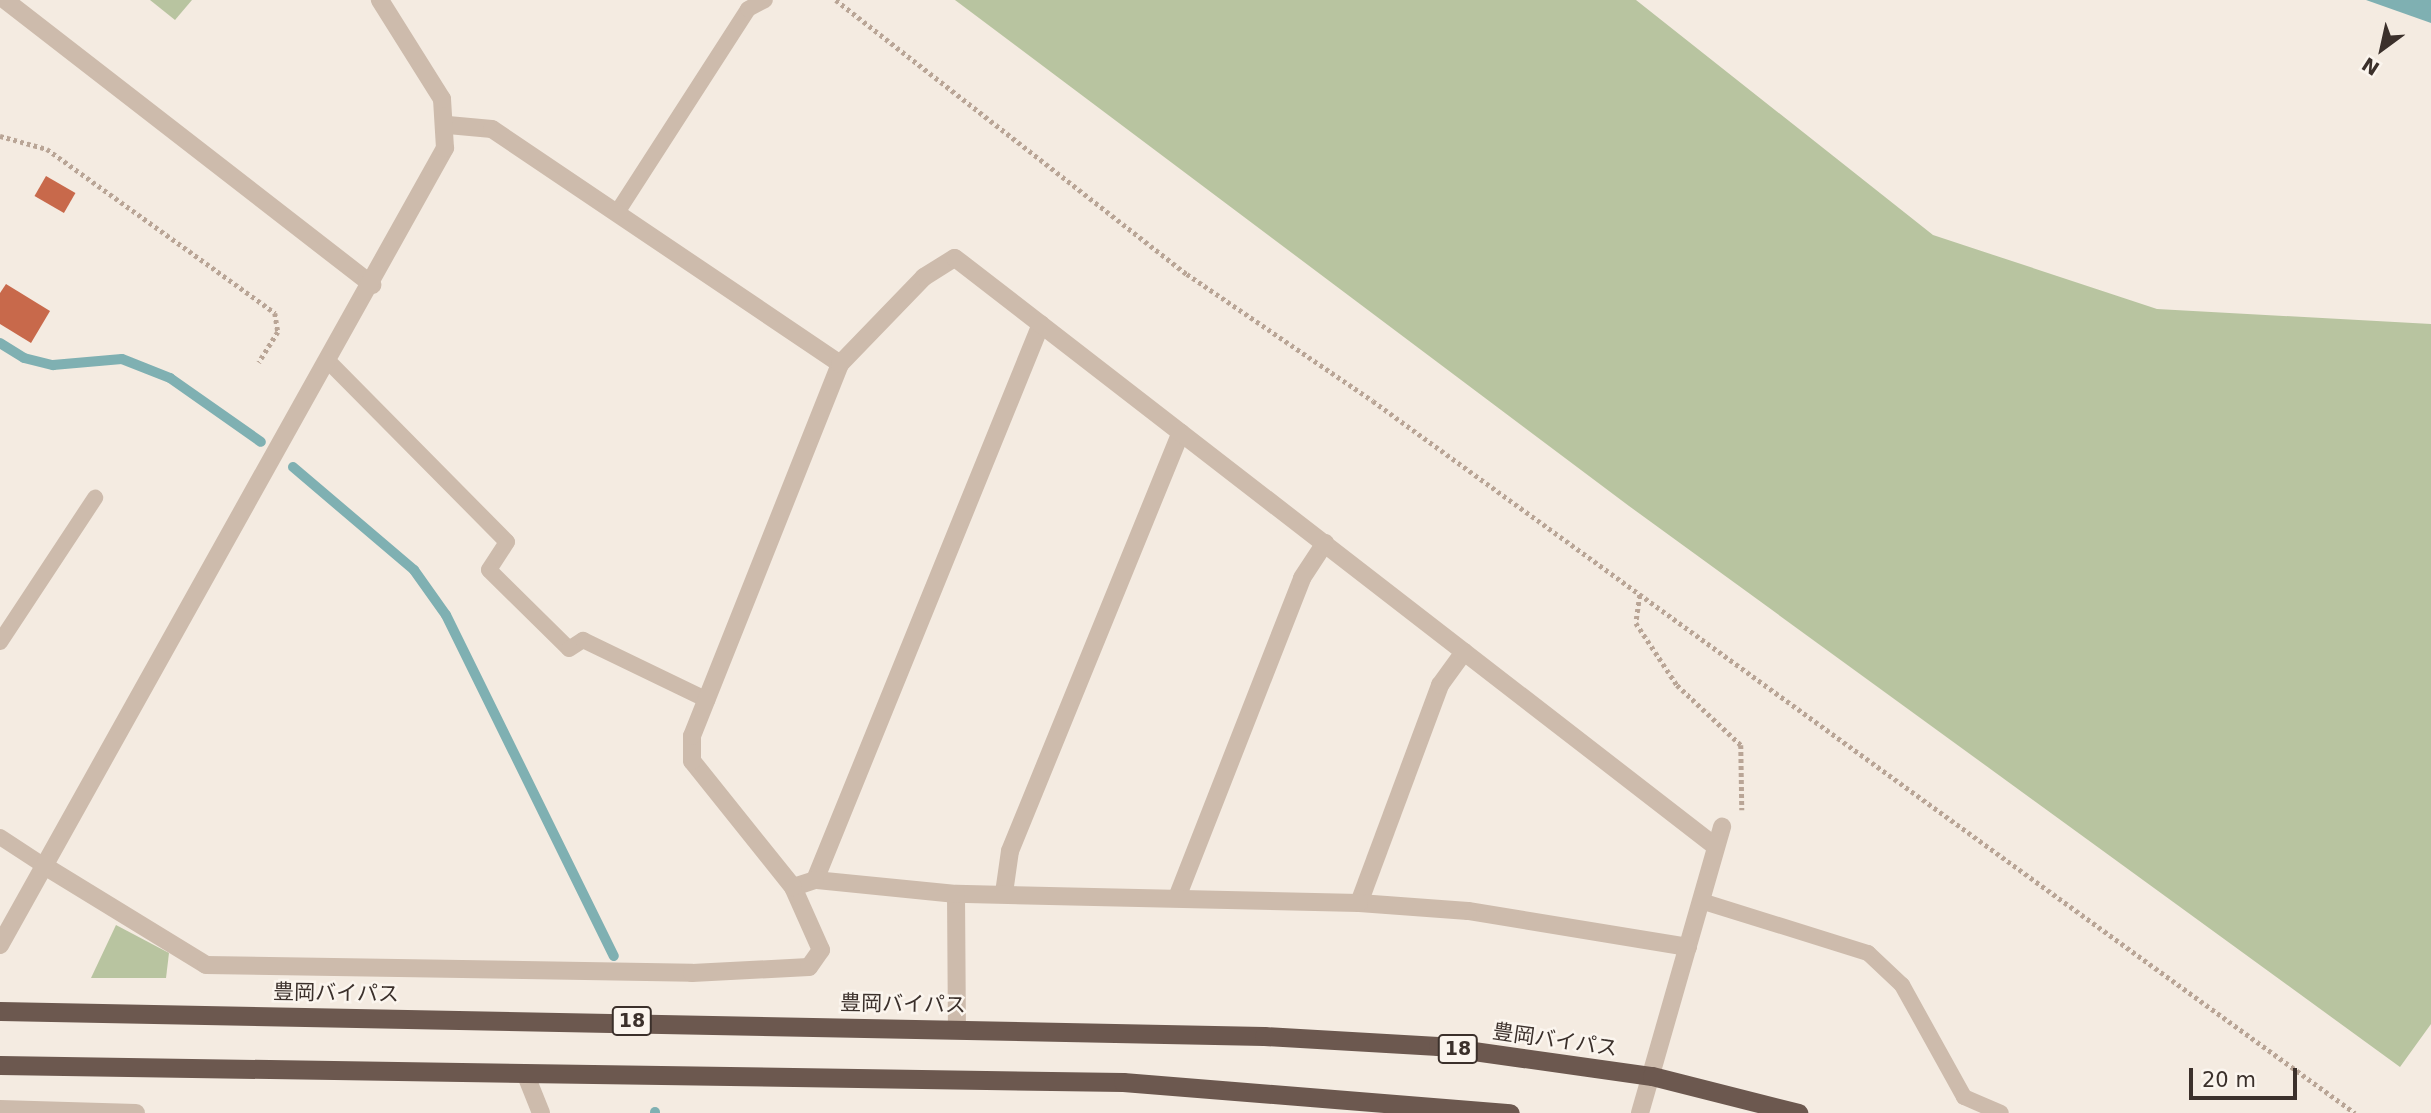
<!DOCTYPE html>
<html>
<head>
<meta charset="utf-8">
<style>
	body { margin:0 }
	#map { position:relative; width:2431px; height:1113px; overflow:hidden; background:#f4ebe1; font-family:"DejaVu Sans","Noto Sans JP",sans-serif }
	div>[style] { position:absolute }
	.green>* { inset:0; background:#b8c4a0 }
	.water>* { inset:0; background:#7fb0b2 }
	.stream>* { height:10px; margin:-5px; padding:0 5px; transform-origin:5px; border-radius:5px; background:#7fb0b2 }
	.building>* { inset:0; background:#c8694b; transform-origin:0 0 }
	.path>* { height:4.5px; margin-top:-2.25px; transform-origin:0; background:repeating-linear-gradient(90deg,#b9a596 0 3.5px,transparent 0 7px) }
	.service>* { height:16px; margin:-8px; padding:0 8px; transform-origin:8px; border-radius:8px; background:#cdbbac }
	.minor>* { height:18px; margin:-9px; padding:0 9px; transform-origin:9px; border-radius:9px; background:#cdbbac }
	.trunk>* { height:19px; margin:-9.5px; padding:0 9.5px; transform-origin:9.5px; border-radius:9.5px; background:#6c584f }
	span { translate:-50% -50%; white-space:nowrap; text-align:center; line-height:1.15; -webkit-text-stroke:5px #fbf5ee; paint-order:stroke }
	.shield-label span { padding:2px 5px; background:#fbf5ee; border:2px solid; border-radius:5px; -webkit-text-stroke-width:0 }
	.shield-label { font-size:19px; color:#3b302b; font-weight:700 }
	.street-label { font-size:21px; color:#3b302b }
	.north { position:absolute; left:2347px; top:14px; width:70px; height:70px; -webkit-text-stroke:5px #fbf5ee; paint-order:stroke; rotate:213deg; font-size:19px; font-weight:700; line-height:28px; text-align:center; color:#3b302b }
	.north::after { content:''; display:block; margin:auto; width:24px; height:32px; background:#3b302b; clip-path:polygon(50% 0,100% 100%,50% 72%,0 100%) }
	.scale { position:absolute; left:2189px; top:1068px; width:108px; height:32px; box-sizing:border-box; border:4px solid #3b302b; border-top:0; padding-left:9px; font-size:21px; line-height:24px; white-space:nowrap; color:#3b302b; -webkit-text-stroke:5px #fbf5ee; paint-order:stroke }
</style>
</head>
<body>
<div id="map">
	<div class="green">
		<div style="clip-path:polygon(150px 0,192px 0,175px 20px)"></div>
		<div style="clip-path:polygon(955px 0,1636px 0,1933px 235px,2157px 309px,2431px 324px,2431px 1024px,2400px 1067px,1629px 506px)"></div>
		<div style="clip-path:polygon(116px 925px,169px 953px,166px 978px,91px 978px)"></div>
	</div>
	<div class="water">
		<div style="clip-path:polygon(2366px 0,2431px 0,2431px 23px)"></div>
	</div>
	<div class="stream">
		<div style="left:0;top:343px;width:28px;rotate:32deg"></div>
		<div style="left:24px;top:358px;width:30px;rotate:14deg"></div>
		<div style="left:53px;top:365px;width:69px;rotate:-5deg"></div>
		<div style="left:122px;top:359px;width:52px;rotate:21.6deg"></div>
		<div style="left:170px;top:378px;width:111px;rotate:35.1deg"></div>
		<div style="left:293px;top:467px;width:159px;rotate:40.4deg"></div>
		<div style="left:414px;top:570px;width:55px;rotate:54.6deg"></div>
		<div style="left:446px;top:615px;width:380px;rotate:63.8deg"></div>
		<div style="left:655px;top:1113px;width:1px;rotate:-90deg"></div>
	</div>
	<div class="building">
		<div style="left:46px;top:176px;width:34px;height:23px;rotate:30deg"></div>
		<div style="clip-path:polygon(6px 284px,50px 311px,31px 343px,0 324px,0 293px)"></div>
	</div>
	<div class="path">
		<div style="left:836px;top:0;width:445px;rotate:38deg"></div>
		<div style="left:1187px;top:274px;width:225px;rotate:34.3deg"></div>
		<div style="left:1373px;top:401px;width:1213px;rotate:35.94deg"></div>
		<div style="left:0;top:136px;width:49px;rotate:15.5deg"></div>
		<div style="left:47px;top:149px;width:281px;rotate:35.7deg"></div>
		<div style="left:275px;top:313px;width:19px;rotate:81deg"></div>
		<div style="left:278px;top:332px;width:36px;rotate:122deg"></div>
		<div style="left:1640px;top:595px;width:28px;rotate:98deg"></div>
		<div style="left:1636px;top:623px;width:74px;rotate:56.5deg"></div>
		<div style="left:1677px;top:685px;width:88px;rotate:43.2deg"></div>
		<div style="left:1741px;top:745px;width:65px;rotate:89.1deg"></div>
	</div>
	<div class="service">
		<div style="left:618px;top:211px;width:240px;rotate:-57.2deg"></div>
		<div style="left:748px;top:9px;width:19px;rotate:-28deg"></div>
		<div style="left:329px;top:362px;width:253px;rotate:45.3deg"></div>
		<div style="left:507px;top:542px;width:33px;rotate:123deg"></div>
		<div style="left:489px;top:570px;width:112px;rotate:44.6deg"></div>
		<div style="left:569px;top:649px;width:17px;rotate:-33deg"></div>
		<div style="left:583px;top:640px;width:138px;rotate:25.8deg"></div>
		<div style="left:0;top:642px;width:173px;rotate:-56.6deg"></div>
		<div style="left:0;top:837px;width:51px;rotate:33.1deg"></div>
		<div style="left:1701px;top:901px;width:175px;rotate:17.3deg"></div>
		<div style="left:1868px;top:953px;width:47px;rotate:43.3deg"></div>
		<div style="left:1902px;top:985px;width:128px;rotate:61deg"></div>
		<div style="left:1964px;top:1097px;width:40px;rotate:23.4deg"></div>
	</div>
	<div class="minor">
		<div style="left:5px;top:0;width:465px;rotate:37.8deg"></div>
		<div style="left:448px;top:125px;width:44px;rotate:5.2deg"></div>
		<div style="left:492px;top:129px;width:420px;rotate:34deg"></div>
		<div style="left:43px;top:865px;width:191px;rotate:31.5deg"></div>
		<div style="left:206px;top:965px;width:486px;rotate:0.9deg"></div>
		<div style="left:692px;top:973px;width:117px;rotate:-2.9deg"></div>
		<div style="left:809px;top:967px;width:21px;rotate:-55deg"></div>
		<div style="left:821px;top:950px;width:69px;rotate:-114deg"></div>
		<div style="left:815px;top:880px;width:600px;rotate:-67.88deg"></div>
		<div style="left:1004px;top:893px;width:42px;rotate:-81.9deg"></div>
		<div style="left:1010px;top:851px;width:452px;rotate:-67.8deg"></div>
		<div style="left:956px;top:894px;width:134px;rotate:89.6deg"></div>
		<div style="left:1178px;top:895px;width:340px;rotate:-68.6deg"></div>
		<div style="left:1302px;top:578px;width:42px;rotate:-56.7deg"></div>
		<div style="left:1359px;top:903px;width:233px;rotate:-69.6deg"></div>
		<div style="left:1440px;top:685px;width:41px;rotate:-54deg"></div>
		<div style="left:0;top:945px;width:913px;rotate:-60.82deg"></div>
		<div style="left:445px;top:148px;width:49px;rotate:-93.5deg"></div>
		<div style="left:442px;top:99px;width:117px;rotate:-122.1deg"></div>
		<div style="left:1688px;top:947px;width:223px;rotate:-170.7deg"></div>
		<div style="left:1468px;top:911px;width:109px;rotate:-175.8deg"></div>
		<div style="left:1359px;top:903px;width:403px;rotate:-178.7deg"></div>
		<div style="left:956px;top:894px;width:142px;rotate:-174.3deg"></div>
		<div style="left:815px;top:880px;width:23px;rotate:162deg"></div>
		<div style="left:793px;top:887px;width:161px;rotate:-128.7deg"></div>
		<div style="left:692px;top:761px;width:25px;rotate:-90deg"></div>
		<div style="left:692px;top:736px;width:400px;rotate:-68.3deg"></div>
		<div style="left:840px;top:364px;width:121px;rotate:-46deg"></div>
		<div style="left:924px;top:277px;width:36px;rotate:-32deg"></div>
		<div style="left:955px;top:258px;width:961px;rotate:37.73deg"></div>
		<div style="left:525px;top:1073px;width:43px;rotate:68.2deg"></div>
		<div style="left:0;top:1109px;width:136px;rotate:1.7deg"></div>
		<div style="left:1640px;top:1113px;width:298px;rotate:-74deg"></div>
	</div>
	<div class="trunk">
		<div style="left:0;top:1011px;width:1264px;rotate:1.13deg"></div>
		<div style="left:1264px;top:1036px;width:174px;rotate:3.3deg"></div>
		<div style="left:1438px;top:1046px;width:216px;rotate:8deg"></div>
		<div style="left:1652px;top:1076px;width:151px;rotate:14.2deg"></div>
		<div style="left:0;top:1065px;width:1123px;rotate:0.87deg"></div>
		<div style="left:1123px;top:1082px;width:388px;rotate:4.6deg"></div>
	</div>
	<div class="shield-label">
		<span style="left:632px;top:1021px">18</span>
		<span style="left:1458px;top:1049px">18</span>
	</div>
	<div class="street-label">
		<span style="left:336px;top:993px;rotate:1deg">豊岡バイパス</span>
		<span style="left:903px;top:1004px;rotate:1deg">豊岡バイパス</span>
		<span style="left:1555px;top:1040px;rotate:8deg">豊岡バイパス</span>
	</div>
	<div class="north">N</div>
	<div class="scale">20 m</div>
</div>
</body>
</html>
